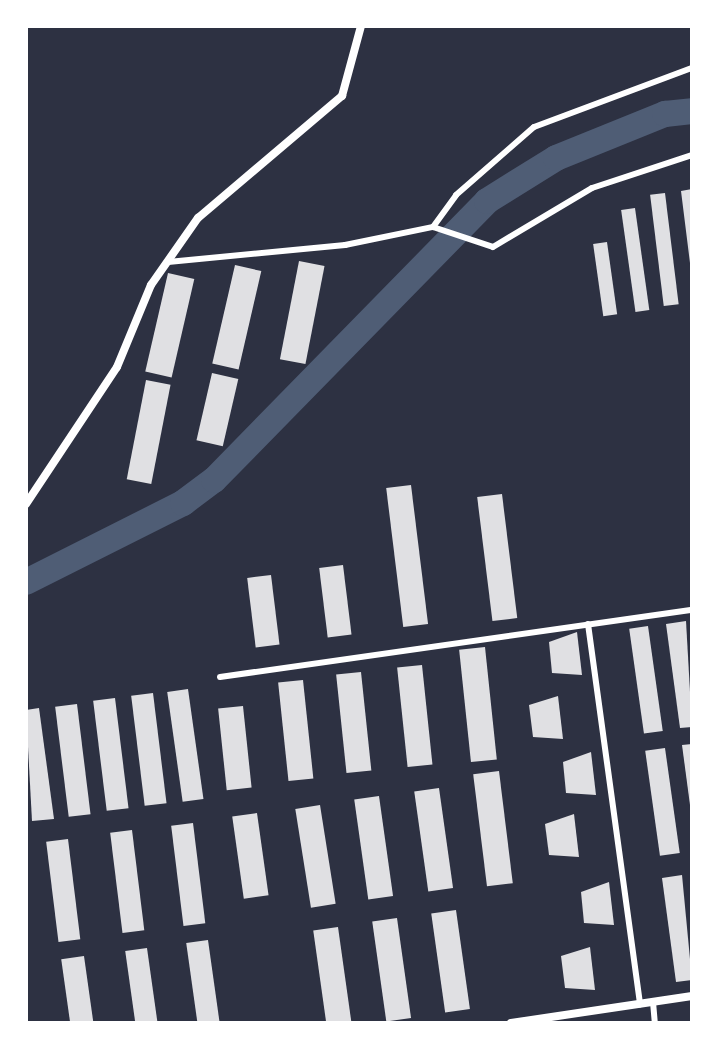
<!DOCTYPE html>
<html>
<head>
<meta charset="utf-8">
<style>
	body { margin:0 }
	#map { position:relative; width:718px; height:1049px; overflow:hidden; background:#2d3142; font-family:"Work Sans",sans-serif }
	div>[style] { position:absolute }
	.river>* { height:26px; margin:-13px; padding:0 13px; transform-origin:13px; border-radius:13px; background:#4f5d75 }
	.building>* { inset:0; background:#e0e0e3; transform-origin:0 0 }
	.minor>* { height:6px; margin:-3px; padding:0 3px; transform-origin:3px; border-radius:3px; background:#fff }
	.tertiary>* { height:8px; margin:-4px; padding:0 4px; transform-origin:4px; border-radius:4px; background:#fff }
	span { translate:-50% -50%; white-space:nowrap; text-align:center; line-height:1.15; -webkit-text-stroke:8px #fff; paint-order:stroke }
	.frame { position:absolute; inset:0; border:28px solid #fff; pointer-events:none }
</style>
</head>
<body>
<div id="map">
	<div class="river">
		<div style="left:26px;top:582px;width:176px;rotate:-26.7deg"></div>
		<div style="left:183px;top:503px;width:39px;rotate:-37deg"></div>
		<div style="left:214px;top:480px;width:390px;rotate:-45.6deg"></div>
		<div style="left:487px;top:201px;width:81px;rotate:-31.9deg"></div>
		<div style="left:556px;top:158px;width:118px;rotate:-22deg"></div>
		<div style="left:665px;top:114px;width:27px;rotate:-6deg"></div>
	</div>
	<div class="building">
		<div style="clip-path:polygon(692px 189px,692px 262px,690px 263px,681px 191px)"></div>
		<div style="left:665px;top:193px;width:112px;height:15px;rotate:83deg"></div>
		<div style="left:635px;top:208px;width:103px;height:14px;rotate:82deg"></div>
		<div style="left:607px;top:242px;width:73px;height:14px;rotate:82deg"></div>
		<div style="left:299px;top:261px;width:26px;height:100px;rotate:11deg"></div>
		<div style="left:235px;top:265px;width:27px;height:101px;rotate:13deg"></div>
		<div style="left:168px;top:273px;width:27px;height:101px;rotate:13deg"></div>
		<div style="left:212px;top:373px;width:27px;height:69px;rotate:13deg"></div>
		<div style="left:146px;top:380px;width:25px;height:101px;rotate:11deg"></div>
		<div style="left:411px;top:485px;width:140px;height:25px;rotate:83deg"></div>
		<div style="left:502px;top:494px;width:125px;height:25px;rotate:83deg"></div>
		<div style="left:343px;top:565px;width:70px;height:24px;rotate:83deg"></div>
		<div style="left:271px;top:575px;width:70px;height:24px;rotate:83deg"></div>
		<div style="clip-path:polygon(686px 621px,692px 727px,680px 728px,666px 624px)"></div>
		<div style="left:648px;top:626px;width:106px;height:19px;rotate:82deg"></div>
		<div style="clip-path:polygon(577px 632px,582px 675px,552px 673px,549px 642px)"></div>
		<div style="left:485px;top:647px;width:113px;height:26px;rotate:84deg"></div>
		<div style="left:422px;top:665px;width:100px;height:25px;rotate:84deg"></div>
		<div style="left:361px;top:672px;width:99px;height:25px;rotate:84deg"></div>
		<div style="left:303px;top:680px;width:99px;height:25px;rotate:84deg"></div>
		<div style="left:188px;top:689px;width:111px;height:21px;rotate:82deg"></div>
		<div style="left:153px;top:693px;width:111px;height:22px;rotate:83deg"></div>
		<div style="clip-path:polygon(558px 696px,563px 739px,533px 737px,529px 705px)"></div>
		<div style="left:115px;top:698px;width:111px;height:22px;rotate:83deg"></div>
		<div style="left:77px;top:704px;width:111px;height:22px;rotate:83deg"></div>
		<div style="left:243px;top:706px;width:82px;height:25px;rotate:84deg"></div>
		<div style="clip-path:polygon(39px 708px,54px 819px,32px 821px,26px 710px)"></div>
		<div style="clip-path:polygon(692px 744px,692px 805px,690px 805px,682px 745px)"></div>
		<div style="left:665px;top:748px;width:106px;height:20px;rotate:82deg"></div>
		<div style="clip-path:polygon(591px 752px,596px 795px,566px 793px,563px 762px)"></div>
		<div style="left:499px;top:771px;width:113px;height:26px;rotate:83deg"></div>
		<div style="left:439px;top:788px;width:101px;height:25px;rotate:82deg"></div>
		<div style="left:379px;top:796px;width:101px;height:25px;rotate:82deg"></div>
		<div style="left:320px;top:805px;width:100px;height:25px;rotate:81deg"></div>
		<div style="left:257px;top:813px;width:83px;height:25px;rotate:82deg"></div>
		<div style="clip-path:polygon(574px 814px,579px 857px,549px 855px,545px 824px)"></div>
		<div style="left:193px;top:823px;width:101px;height:22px;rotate:83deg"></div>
		<div style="left:132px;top:830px;width:101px;height:22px;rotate:83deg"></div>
		<div style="left:68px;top:839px;width:101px;height:22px;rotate:83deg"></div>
		<div style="clip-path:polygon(682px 875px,692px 980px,676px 982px,662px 878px)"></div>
		<div style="clip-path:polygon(609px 882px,614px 925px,584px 923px,581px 892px)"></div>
		<div style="left:456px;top:910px;width:100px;height:25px;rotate:82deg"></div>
		<div style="left:397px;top:918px;width:101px;height:25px;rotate:82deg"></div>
		<div style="left:338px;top:927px;width:97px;height:25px;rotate:82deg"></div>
		<div style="left:208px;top:940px;width:84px;height:22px;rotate:82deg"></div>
		<div style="clip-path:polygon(590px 947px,595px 990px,565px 988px,561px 956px)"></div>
		<div style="left:147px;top:948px;width:76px;height:22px;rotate:82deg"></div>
		<div style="left:84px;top:956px;width:68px;height:23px;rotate:82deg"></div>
	</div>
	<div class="minor">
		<div style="left:433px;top:227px;width:39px;rotate:-54deg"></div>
		<div style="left:456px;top:195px;width:103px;rotate:-41.1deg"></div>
		<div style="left:534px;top:127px;width:169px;rotate:-20.5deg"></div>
		<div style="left:168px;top:262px;width:178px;rotate:-5.5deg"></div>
		<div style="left:345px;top:245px;width:90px;rotate:-11.6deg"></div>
		<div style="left:433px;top:227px;width:63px;rotate:18.4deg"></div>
		<div style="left:493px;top:247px;width:115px;rotate:-30.8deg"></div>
		<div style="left:592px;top:188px;width:105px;rotate:-18.3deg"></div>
		<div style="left:588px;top:624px;width:384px;rotate:82.2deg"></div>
		<div style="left:220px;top:677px;width:477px;rotate:-8.1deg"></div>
		<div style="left:653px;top:1002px;width:21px;rotate:85deg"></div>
	</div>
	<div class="tertiary">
		<div style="left:26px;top:504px;width:164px;rotate:-56.4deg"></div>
		<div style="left:117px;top:367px;width:89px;rotate:-67.5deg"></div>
		<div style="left:151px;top:285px;width:82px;rotate:-55deg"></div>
		<div style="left:198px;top:218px;width:189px;rotate:-40.3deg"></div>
		<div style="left:342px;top:96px;width:73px;rotate:-74.8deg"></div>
		<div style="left:511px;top:1023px;width:183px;rotate:-8.5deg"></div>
	</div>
	<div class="frame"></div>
</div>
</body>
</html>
